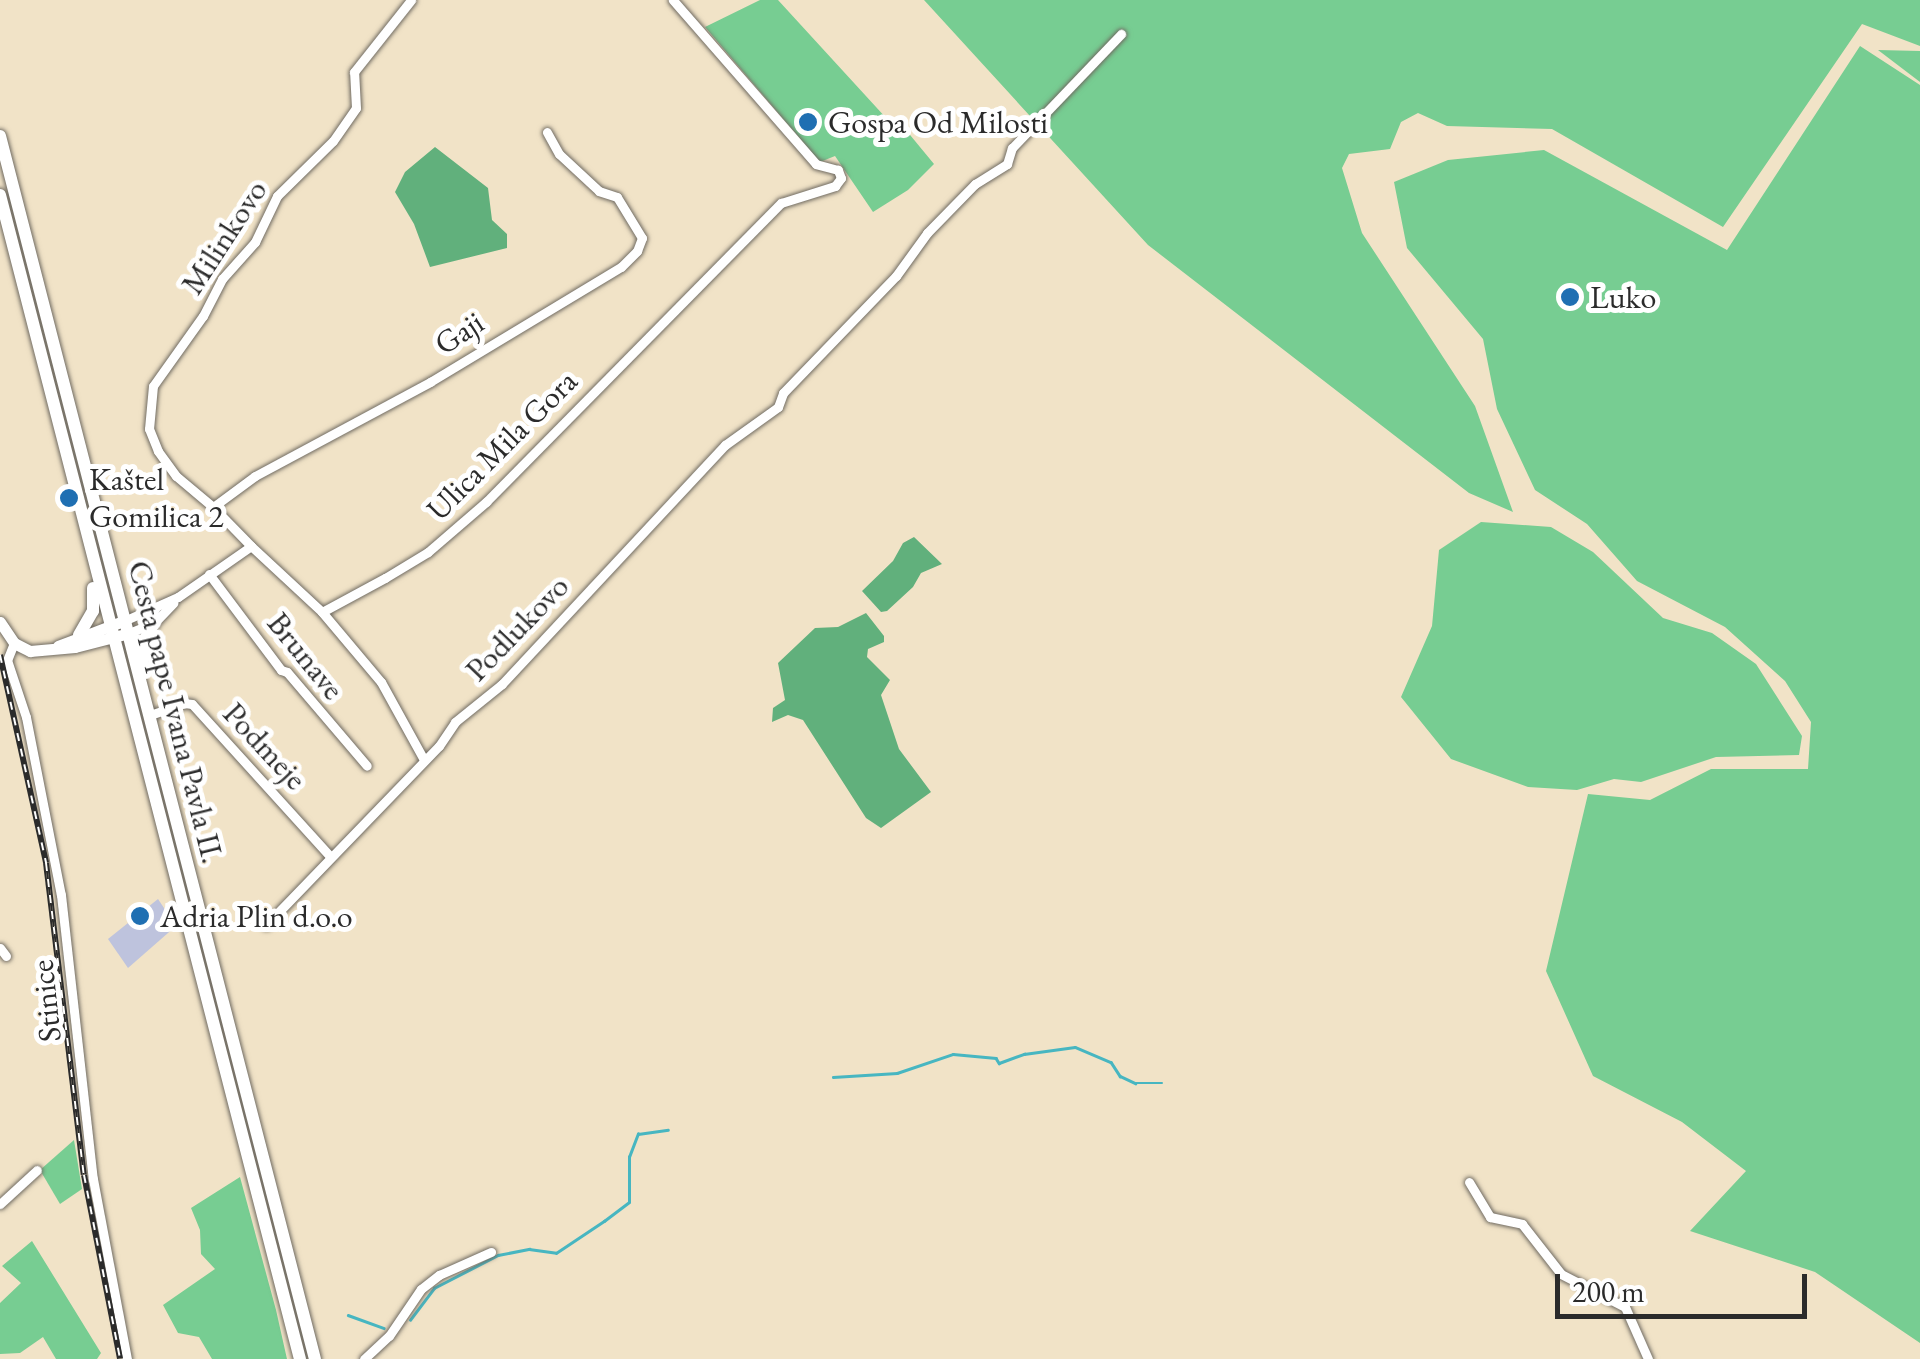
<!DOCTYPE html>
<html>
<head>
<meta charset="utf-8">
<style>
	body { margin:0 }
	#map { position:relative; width:1920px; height:1359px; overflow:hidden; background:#f1e3c7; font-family:"EB Garamond",serif }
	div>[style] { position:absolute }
	.industrial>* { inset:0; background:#bec3dd }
	.green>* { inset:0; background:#77cd92 }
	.forest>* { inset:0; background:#61b07c }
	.stream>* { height:2.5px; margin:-1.25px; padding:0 1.25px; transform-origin:1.25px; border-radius:1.25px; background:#47b6c1 }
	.roads { filter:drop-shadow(0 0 2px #706b62) drop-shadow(0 0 2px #706b62) }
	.street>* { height:9px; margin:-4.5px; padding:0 4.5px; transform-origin:4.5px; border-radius:4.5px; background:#fff }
	.secondary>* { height:11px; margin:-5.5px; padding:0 5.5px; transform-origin:5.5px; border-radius:5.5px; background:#fff }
	.primary>* { height:12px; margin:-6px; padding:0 6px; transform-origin:6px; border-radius:6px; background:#fff }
	.rail>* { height:6px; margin-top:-3px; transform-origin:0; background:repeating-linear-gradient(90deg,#fff 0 8px,#2b2b2b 0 16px); box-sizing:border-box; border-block:2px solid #2b2b2b }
	.dots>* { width:28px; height:28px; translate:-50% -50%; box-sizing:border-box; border:5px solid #fff; border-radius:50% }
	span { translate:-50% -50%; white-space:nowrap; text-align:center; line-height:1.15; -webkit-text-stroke:10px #fff; paint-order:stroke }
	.poi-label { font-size:32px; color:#2b2b2b }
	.left { translate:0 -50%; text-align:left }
	.street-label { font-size:32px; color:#2b2b2b }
	.scale { position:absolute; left:1555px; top:1274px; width:252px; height:45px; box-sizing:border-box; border:5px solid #2b2b2b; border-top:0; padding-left:12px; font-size:30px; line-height:35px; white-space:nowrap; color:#2b2b2b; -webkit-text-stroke:8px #fff; paint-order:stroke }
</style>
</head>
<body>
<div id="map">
	<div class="industrial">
		<div style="clip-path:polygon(158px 899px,176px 926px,128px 968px,108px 939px)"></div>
	</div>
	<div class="green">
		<div style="clip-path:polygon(760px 0,778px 0,887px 119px,901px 124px,934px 164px,908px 190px,873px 212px,835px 156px,820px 162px,705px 27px)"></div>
		<div style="clip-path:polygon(924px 0,1920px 0,1920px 46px,1862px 24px,1723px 227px,1552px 129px,1447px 126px,1418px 113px,1401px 122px,1390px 149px,1349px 154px,1342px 168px,1362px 233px,1475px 406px,1513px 512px,1469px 493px,1148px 245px)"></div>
		<div style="clip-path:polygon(1860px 46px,1920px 85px,1920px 1343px,1815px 1272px,1690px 1231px,1746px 1171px,1682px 1122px,1593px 1076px,1546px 971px,1588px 794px,1650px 800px,1711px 769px,1808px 769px,1811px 722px,1785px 681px,1725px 627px,1637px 581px,1587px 524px,1535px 490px,1497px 409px,1483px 339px,1407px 248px,1394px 182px,1448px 160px,1544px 150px,1727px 250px)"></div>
		<div style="clip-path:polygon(1878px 50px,1920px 51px,1920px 82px)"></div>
		<div style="clip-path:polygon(1481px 522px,1551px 527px,1593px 552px,1663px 618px,1712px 633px,1756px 664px,1802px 736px,1799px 755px,1716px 757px,1641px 782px,1614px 779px,1577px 790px,1528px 787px,1451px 759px,1401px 697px,1432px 626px,1439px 550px)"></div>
		<div style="clip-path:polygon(74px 1140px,82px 1189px,60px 1204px,40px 1170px)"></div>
		<div style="clip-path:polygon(240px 1177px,276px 1310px,287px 1359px,212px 1359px,199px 1337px,178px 1333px,163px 1305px,215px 1269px,201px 1254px,200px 1230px,191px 1208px)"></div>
		<div style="clip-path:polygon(32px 1241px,101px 1353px,97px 1359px,56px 1359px,43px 1337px,20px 1353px,0 1354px,0 1303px,21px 1283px,2px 1266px)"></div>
	</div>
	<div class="forest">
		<div style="clip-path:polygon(435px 147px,488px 188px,492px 220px,507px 234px,507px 248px,430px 267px,414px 224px,395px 192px,405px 172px)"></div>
		<div style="clip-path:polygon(914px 537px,942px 564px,921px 573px,913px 587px,887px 611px,881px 612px,862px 591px,893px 561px,903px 543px)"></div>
		<div style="clip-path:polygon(866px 613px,884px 636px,884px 642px,868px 649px,867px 657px,890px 680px,881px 695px,899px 749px,931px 792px,881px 828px,866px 818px,803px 720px,788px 715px,772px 722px,773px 708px,785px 700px,778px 663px,815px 628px,838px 627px)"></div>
	</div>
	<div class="stream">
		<div style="left:833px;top:1077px;width:64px;rotate:-3.6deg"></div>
		<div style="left:897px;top:1073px;width:59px;rotate:-18.7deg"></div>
		<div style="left:953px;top:1054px;width:43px;rotate:5.3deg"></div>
		<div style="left:996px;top:1058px;width:6px;rotate:59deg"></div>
		<div style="left:999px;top:1063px;width:27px;rotate:-20deg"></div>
		<div style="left:1024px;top:1054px;width:51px;rotate:-7.8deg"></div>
		<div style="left:1075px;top:1047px;width:39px;rotate:23deg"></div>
		<div style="left:1111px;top:1062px;width:17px;rotate:57deg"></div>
		<div style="left:1120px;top:1076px;width:17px;rotate:25deg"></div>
		<div style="left:1135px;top:1083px;width:27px"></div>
		<div style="left:348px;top:1315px;width:38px;rotate:20deg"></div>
		<div style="left:410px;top:1320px;width:40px;rotate:-53deg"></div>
		<div style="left:434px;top:1288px;width:72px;rotate:-27.3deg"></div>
		<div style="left:498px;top:1255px;width:32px;rotate:-11deg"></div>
		<div style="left:529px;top:1249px;width:27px;rotate:8deg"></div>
		<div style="left:556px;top:1253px;width:58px;rotate:-33.7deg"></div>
		<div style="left:604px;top:1221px;width:31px;rotate:-37deg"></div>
		<div style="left:629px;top:1202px;width:45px;rotate:-90deg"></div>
		<div style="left:629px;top:1157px;width:25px;rotate:-69deg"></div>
		<div style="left:638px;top:1134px;width:30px;rotate:-8deg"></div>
	</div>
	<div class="roads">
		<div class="street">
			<div style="left:213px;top:507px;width:48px;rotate:-140deg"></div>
			<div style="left:176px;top:476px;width:31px;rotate:-126deg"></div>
			<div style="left:158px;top:451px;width:24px;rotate:-112deg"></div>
			<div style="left:149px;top:429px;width:43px;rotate:-84.7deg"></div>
			<div style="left:153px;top:386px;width:86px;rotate:-54.5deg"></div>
			<div style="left:203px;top:316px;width:42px;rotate:-62.8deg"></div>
			<div style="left:222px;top:279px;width:50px;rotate:-48.3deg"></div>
			<div style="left:255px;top:242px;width:51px;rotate:-64.4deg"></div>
			<div style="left:277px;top:196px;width:78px;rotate:-44.5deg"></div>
			<div style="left:333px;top:141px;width:40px;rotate:-55.1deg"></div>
			<div style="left:356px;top:108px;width:36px;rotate:-93deg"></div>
			<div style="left:354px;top:72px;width:92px;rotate:-51.6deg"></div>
			<div style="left:251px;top:546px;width:54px;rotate:-134.3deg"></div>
			<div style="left:213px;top:507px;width:52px;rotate:-36.4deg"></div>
			<div style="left:255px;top:476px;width:199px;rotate:-28.2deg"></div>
			<div style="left:430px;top:382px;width:223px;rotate:-31.1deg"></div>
			<div style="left:621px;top:267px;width:23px;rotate:-45deg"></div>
			<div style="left:637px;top:251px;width:14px;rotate:-69deg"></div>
			<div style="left:642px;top:238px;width:48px;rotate:-121.4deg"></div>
			<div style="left:617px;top:197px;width:19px;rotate:-162deg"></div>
			<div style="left:599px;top:191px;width:54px;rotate:-137.2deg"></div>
			<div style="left:559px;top:154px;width:25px;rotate:-119deg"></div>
			<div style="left:209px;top:574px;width:120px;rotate:53.1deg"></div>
			<div style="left:281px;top:670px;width:6px;rotate:18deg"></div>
			<div style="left:287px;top:672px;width:123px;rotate:49.6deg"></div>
			<div style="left:322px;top:612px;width:92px;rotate:49.9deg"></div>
			<div style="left:381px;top:682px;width:89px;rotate:61.1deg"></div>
			<div style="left:126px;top:620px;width:57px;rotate:-23.9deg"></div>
			<div style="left:178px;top:597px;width:89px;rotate:-34.9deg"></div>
			<div style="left:251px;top:546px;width:97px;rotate:42.9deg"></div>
			<div style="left:322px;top:612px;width:72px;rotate:-28.4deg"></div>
			<div style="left:385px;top:578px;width:50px;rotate:-31.2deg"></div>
			<div style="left:428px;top:552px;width:77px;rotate:-40.8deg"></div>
			<div style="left:486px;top:502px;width:420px;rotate:-45.4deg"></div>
			<div style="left:781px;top:203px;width:57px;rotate:-17.5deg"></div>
			<div style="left:835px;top:186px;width:10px;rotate:-53deg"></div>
			<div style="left:841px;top:178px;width:9px;rotate:-111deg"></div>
			<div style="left:838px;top:170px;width:23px;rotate:-165deg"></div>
			<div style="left:816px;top:164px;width:218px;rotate:-131.1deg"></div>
			<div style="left:129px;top:633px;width:27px;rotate:-22deg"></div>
			<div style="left:154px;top:623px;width:28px;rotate:-46deg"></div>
			<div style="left:14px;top:643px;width:18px;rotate:112deg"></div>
			<div style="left:7px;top:660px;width:60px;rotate:71.6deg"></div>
			<div style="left:26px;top:717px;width:181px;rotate:78.9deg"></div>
			<div style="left:61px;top:895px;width:286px;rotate:83.6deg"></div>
			<div style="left:93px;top:1179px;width:183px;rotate:79.3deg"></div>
			<div style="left:150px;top:715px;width:36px;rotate:-19deg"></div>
			<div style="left:184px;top:703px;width:8px;rotate:7deg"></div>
			<div style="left:192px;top:704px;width:205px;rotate:47.8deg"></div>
			<div style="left:266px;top:925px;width:249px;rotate:-46deg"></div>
			<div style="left:439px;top:746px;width:29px;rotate:-56deg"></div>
			<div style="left:455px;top:722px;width:60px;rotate:-39deg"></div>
			<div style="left:502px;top:684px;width:327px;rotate:-47deg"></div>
			<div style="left:725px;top:445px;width:65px;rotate:-35.6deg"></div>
			<div style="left:778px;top:407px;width:15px;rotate:-70deg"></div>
			<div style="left:783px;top:393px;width:163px;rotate:-46deg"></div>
			<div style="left:896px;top:276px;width:53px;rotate:-54.2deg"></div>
			<div style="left:927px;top:233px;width:69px;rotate:-45.6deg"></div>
			<div style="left:975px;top:184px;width:38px;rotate:-32deg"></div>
			<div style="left:1007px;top:164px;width:17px;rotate:-73deg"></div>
			<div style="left:1012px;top:148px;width:158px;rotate:-46.3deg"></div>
			<div style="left:0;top:948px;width:10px;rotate:53deg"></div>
			<div style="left:1469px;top:1182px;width:41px;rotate:59deg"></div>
			<div style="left:1490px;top:1217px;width:33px;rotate:12deg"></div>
			<div style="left:1522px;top:1224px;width:63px;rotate:52deg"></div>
			<div style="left:1561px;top:1274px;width:72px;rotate:27.3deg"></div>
			<div style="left:1625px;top:1307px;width:57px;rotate:66.1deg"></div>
			<div style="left:0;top:1204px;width:50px;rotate:-42.6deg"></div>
			<div style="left:364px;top:1359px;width:34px;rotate:-43deg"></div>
			<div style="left:389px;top:1336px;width:57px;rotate:-55.8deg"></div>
			<div style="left:421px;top:1289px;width:23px;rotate:-38deg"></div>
			<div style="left:439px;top:1275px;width:57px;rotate:-23.9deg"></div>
		</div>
		<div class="secondary">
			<div style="left:0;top:622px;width:25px;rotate:56deg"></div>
			<div style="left:14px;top:643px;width:18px;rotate:27deg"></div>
			<div style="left:30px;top:651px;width:45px;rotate:-5.1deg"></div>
			<div style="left:75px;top:647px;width:56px;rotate:-14.5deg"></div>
			<div style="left:58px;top:646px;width:73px;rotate:-20.9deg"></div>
		</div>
		<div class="primary">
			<div style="left:0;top:136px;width:1263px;rotate:75.56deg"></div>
			<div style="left:0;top:195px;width:1202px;rotate:75.55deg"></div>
			<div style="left:79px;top:635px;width:28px;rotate:-60deg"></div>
			<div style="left:93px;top:611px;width:23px;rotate:-90deg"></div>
			<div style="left:142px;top:666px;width:27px;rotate:-84deg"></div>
			<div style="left:145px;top:639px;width:18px;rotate:-61deg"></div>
		</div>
	</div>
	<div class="rail">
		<div style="left:0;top:655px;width:213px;rotate:77.5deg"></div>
		<div style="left:46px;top:863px;width:314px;rotate:83.1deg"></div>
		<div style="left:84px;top:1175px;width:187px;rotate:78.9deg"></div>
	</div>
	<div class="dots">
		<div style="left:808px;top:122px;background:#1f6fb2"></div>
		<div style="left:1570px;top:297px;background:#1f6fb2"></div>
		<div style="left:69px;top:498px;background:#1f6fb2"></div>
		<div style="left:140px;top:916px;background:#1f6fb2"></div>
	</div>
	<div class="poi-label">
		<span class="left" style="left:828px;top:122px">Gospa Od Milosti</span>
		<span class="left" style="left:1590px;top:297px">Luko</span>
		<span class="left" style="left:89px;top:498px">Kaštel<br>Gomilica 2</span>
		<span class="left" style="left:160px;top:916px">Adria Plin d.o.o</span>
	</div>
	<div class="street-label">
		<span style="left:224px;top:237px;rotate:-57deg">Milinkovo</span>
		<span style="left:459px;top:333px;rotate:-33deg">Gaji</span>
		<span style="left:502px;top:445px;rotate:-45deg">Ulica Mila Gora</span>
		<span style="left:517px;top:628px;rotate:-46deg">Podlukovo</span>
		<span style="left:306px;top:656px;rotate:51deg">Brunave</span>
		<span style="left:176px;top:712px;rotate:76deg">Cesta pape Ivana Pavla II.</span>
		<span style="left:265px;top:746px;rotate:47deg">Podmeje</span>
		<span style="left:46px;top:1001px;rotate:-96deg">Stinice</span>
	</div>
	<div class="scale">200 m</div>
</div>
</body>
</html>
